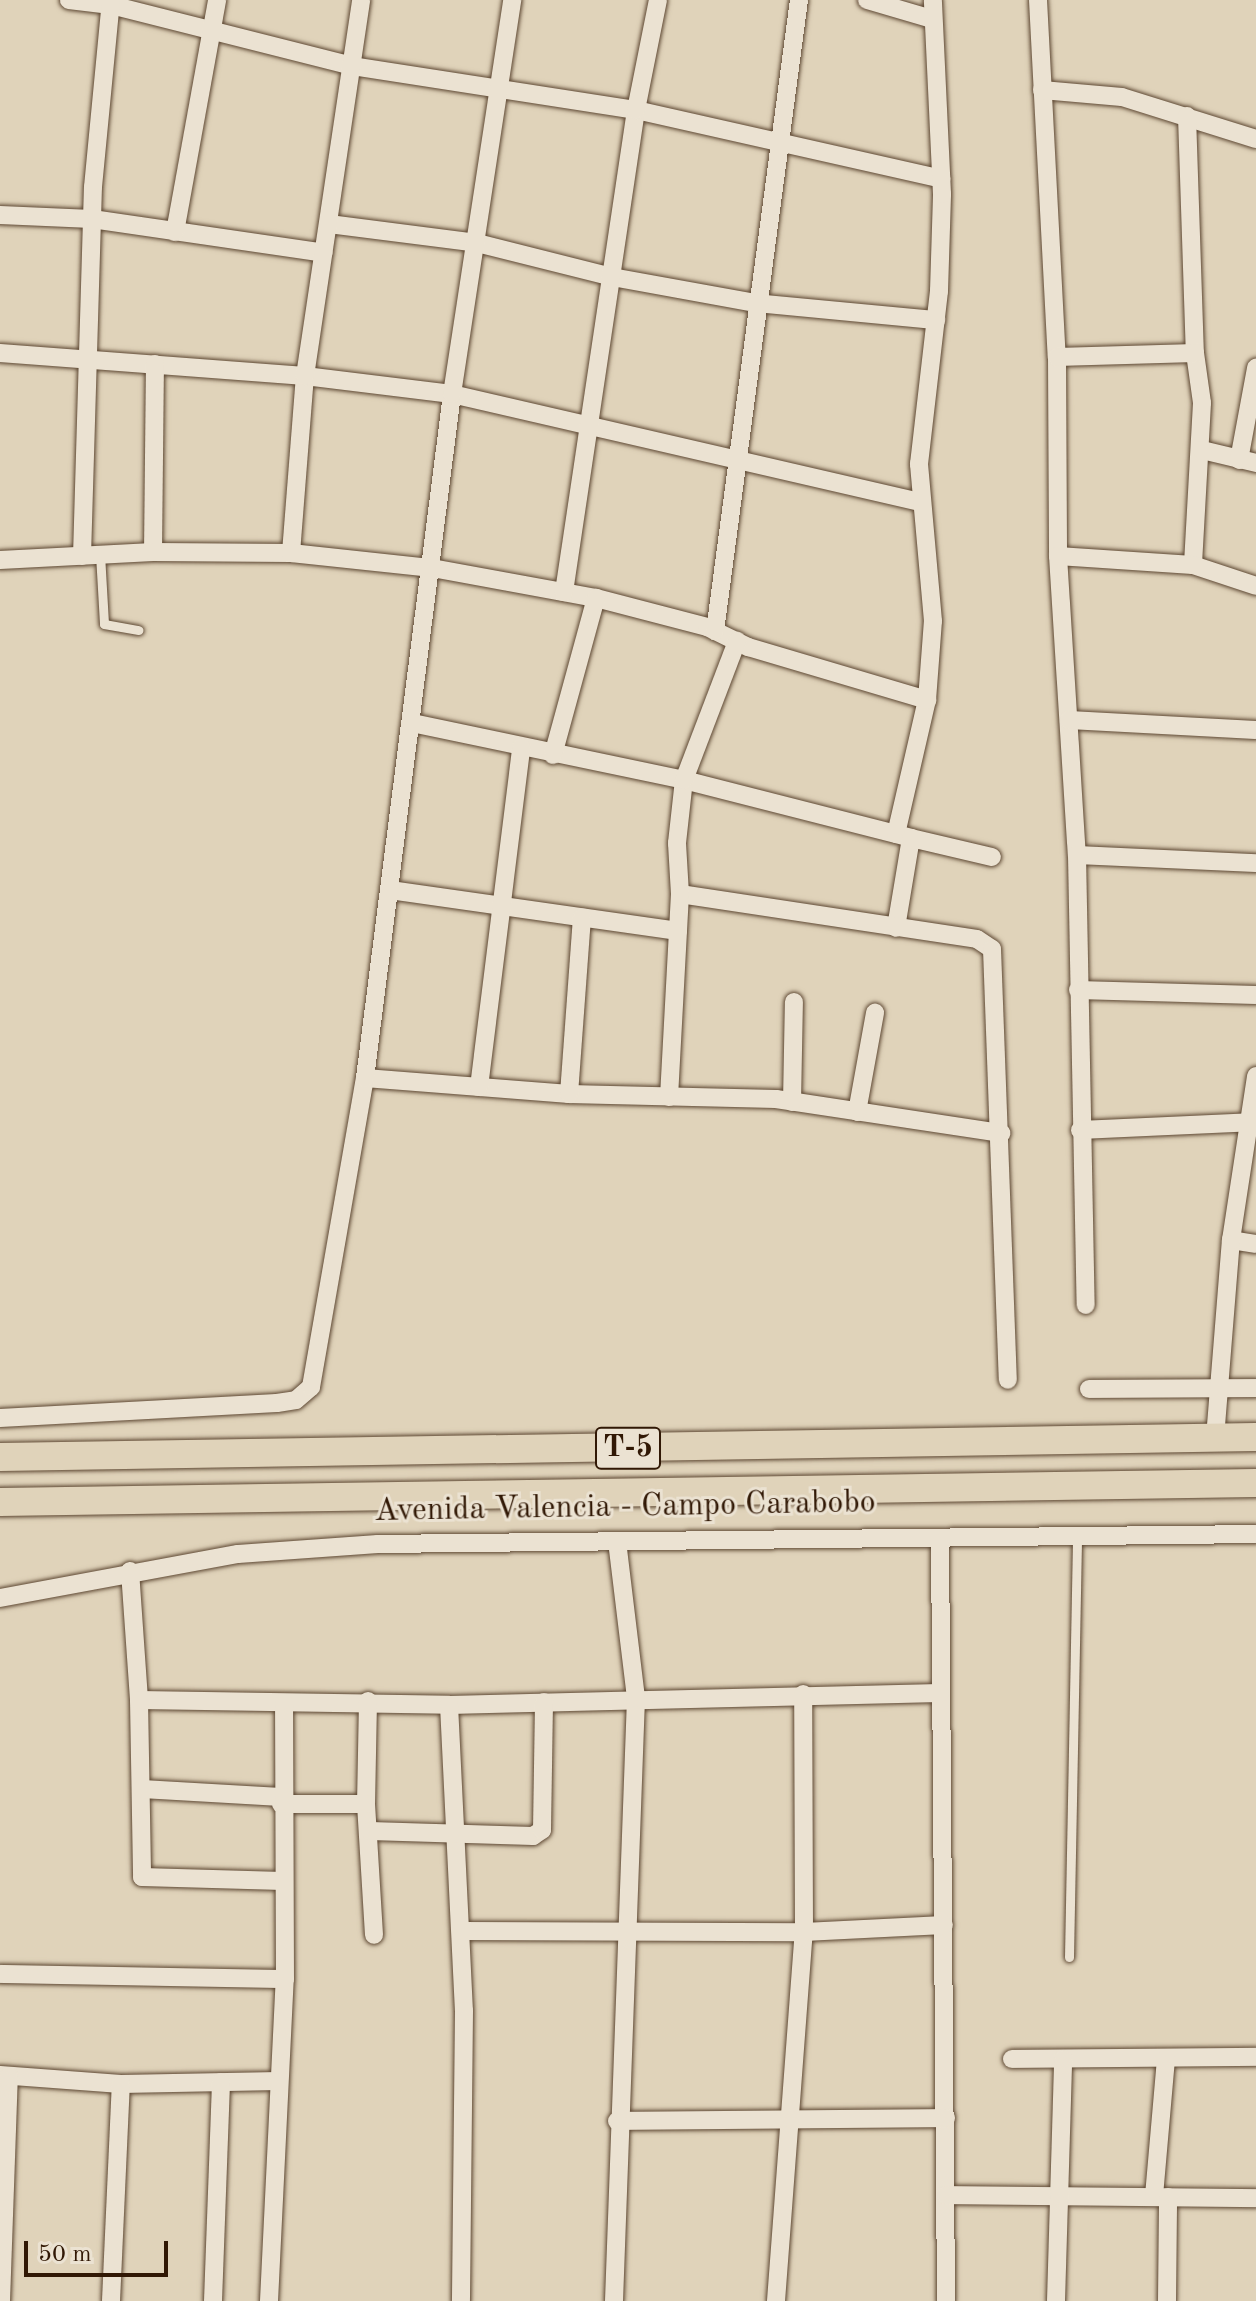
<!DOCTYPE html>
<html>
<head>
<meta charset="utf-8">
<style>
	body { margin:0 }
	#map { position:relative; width:1256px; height:2301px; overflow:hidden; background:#e0d3ba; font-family:"Old Standard TT",serif }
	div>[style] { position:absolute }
	.roads { filter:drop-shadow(0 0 2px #5d4732) drop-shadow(0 0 2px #5d4732) }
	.service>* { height:9px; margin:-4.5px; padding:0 4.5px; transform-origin:4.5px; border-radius:4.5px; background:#ebe2d2 }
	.minor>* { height:18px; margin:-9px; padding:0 9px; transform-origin:9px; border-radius:9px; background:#ebe2d2 }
	.trunk>* { height:28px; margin:-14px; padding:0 14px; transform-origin:14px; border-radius:14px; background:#e0d3ba }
	span { translate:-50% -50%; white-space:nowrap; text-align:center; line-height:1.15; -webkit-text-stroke:6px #ebe2d2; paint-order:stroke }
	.shield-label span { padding:2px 6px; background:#ebe2d2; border:2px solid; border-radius:6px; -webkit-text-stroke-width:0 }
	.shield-label { font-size:30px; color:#311805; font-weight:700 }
	.street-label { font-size:32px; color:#311805 }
	.scale { position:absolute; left:24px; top:2241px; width:144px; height:36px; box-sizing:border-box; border:4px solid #311805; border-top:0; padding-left:10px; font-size:24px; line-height:28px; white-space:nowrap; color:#311805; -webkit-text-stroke:6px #ebe2d2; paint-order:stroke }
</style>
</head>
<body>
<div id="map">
	<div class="roads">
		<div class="service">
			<div style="left:100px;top:554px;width:70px;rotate:86.7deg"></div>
			<div style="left:104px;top:624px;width:35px;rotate:10deg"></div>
			<div style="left:1069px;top:1957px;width:418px;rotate:-88.9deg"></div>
		</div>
		<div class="minor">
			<div style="left:69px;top:0;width:42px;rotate:6.8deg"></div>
			<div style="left:111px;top:5px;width:249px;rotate:14.2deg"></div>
			<div style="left:352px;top:66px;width:287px;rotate:8.8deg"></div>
			<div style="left:636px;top:110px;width:313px;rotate:12.7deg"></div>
			<div style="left:867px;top:0;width:68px;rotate:16.3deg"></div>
			<div style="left:1038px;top:0;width:358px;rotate:87deg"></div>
			<div style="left:1057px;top:357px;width:199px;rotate:89.7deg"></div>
			<div style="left:1058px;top:556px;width:300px;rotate:86.4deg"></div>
			<div style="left:1077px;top:855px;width:450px;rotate:88.9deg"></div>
			<div style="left:1042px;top:90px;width:80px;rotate:5deg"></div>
			<div style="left:1122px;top:97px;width:140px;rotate:17.4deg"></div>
			<div style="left:1187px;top:116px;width:237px;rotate:88.1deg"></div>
			<div style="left:1195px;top:353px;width:50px;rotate:82deg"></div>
			<div style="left:1202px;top:403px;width:162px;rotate:93.2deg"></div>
			<div style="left:0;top:215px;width:92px;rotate:2.5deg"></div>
			<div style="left:92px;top:219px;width:234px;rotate:8.3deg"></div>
			<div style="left:329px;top:224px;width:149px;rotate:7.3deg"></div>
			<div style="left:477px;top:243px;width:139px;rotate:14.1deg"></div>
			<div style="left:612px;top:277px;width:145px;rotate:10.3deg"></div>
			<div style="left:755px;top:303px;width:182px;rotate:5.4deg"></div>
			<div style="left:175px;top:232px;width:236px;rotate:-79.7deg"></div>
			<div style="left:0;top:353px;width:306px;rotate:4.3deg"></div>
			<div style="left:305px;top:376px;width:148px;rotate:7deg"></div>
			<div style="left:452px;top:394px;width:480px;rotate:13deg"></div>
			<div style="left:1057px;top:357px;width:138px;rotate:-1.7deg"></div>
			<div style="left:1202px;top:450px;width:56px;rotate:13.5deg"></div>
			<div style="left:1239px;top:460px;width:94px;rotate:-79.5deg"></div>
			<div style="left:153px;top:552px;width:188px;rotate:-89.4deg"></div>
			<div style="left:291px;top:553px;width:178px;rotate:-85.5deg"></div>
			<div style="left:305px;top:376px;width:380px;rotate:-81.5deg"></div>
			<div style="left:82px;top:556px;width:369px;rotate:-88.3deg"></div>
			<div style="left:93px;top:187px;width:188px;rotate:-84.5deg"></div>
			<div style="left:1058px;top:556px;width:135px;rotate:3.8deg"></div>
			<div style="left:1193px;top:565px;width:66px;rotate:18.4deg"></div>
			<div style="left:0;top:560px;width:153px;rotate:-3deg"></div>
			<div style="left:153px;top:552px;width:138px;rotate:0.4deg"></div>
			<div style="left:291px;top:553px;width:142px;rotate:6.1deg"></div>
			<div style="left:432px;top:568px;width:167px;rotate:10.4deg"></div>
			<div style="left:596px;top:598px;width:115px;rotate:14.6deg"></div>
			<div style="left:707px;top:627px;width:46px;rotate:26deg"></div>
			<div style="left:748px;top:647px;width:187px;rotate:16.5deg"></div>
			<div style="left:564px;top:592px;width:487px;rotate:-81.5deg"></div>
			<div style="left:636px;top:110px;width:112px;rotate:-78.7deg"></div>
			<div style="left:715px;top:631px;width:637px;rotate:-82.42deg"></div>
			<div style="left:1069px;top:720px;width:187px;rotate:3.1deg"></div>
			<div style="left:412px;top:723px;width:278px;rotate:11.8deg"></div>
			<div style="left:684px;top:780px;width:234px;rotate:14.3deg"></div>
			<div style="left:911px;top:838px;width:91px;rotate:99.5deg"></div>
			<div style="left:553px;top:755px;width:163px;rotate:-74.7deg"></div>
			<div style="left:896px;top:834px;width:138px;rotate:-77deg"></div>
			<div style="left:927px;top:700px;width:79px;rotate:-85.7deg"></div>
			<div style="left:933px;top:621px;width:158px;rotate:-95.1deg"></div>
			<div style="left:919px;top:464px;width:174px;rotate:-83.4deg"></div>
			<div style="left:939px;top:291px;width:97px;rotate:-88.2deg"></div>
			<div style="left:942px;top:194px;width:194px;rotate:-92.7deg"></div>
			<div style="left:911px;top:838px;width:83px;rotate:13.2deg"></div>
			<div style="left:1077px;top:855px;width:179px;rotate:2.6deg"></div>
			<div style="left:390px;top:890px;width:291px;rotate:8.1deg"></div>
			<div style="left:680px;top:894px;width:300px;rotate:8.6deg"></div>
			<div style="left:977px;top:939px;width:18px;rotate:34deg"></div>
			<div style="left:992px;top:949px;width:431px;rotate:87.9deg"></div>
			<div style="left:1078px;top:990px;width:178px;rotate:1.6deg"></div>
			<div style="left:365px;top:1078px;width:205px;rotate:4.5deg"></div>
			<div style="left:569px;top:1094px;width:207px;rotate:1.4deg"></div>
			<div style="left:776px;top:1099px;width:228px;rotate:8.6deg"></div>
			<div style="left:479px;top:1087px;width:342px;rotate:-82.9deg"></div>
			<div style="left:569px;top:1094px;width:177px;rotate:-85.8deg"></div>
			<div style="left:669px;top:1097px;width:203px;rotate:-86.9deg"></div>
			<div style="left:680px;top:894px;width:51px;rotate:-93.4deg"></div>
			<div style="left:677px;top:843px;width:63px;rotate:-83.7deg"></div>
			<div style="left:684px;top:780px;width:149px;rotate:-69.1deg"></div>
			<div style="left:792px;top:1102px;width:100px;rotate:-88.9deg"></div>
			<div style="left:857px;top:1112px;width:101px;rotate:-79.7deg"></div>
			<div style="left:1080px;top:1130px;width:176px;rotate:-2.6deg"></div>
			<div style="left:1231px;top:1240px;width:25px;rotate:9deg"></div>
			<div style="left:1089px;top:1389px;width:167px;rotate:-0.3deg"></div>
			<div style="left:0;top:1418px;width:277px;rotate:-3.1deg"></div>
			<div style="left:277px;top:1403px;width:19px;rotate:-9deg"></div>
			<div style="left:296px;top:1400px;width:20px;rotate:-41deg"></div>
			<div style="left:311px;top:1387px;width:314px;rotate:-80.1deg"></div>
			<div style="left:365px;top:1078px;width:690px;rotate:-82.75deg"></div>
			<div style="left:452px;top:394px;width:399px;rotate:-81.3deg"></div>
			<div style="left:1215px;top:1438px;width:199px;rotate:-85.4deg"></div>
			<div style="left:1231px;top:1240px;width:166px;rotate:-81.3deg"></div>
			<div style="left:940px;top:1538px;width:763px;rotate:89.55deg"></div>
			<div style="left:130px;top:1571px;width:129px;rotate:86deg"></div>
			<div style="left:139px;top:1700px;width:177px;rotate:89deg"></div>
			<div style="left:142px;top:1877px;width:141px;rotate:1.6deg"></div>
			<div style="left:0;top:1598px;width:242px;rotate:-10.5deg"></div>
			<div style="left:238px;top:1554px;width:140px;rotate:-4.1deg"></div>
			<div style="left:378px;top:1544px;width:878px;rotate:-0.65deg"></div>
			<div style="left:139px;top:1700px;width:310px;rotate:0.9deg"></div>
			<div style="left:449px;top:1705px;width:491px;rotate:-1.4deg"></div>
			<div style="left:368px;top:1701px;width:103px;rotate:91.1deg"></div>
			<div style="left:366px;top:1804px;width:131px;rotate:86.5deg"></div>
			<div style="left:449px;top:1705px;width:306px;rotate:87.2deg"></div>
			<div style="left:464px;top:2011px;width:290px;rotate:90.6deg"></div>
			<div style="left:142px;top:1789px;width:139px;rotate:3.3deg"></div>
			<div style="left:281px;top:1804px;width:85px"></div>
			<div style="left:370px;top:1831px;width:163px;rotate:1.8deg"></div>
			<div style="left:533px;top:1836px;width:11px;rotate:-34deg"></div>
			<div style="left:542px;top:1830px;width:128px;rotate:-89.1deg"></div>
			<div style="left:461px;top:1931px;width:343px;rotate:0.2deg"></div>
			<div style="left:804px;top:1932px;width:140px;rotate:-2.9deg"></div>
			<div style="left:0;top:1974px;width:285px;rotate:1deg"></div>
			<div style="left:1012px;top:2059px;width:244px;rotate:-0.5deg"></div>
			<div style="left:0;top:2075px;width:121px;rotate:4.3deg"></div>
			<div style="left:121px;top:2084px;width:158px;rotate:-1.1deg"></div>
			<div style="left:617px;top:2121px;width:329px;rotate:-0.5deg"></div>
			<div style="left:946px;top:2195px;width:310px;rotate:0.6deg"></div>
			<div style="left:1154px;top:2196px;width:138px;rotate:-85deg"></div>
			<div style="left:1px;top:2301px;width:225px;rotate:-88deg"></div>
			<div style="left:111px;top:2301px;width:217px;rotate:-87.4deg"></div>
			<div style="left:213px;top:2301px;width:219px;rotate:-87.9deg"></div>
			<div style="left:269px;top:2301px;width:322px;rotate:-87.2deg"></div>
			<div style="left:285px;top:1979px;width:276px;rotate:-90.2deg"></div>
			<div style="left:614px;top:2301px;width:603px;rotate:-87.91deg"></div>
			<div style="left:636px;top:1698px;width:157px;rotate:-96.9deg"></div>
			<div style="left:776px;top:2301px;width:370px;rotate:-85.7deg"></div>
			<div style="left:804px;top:1932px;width:238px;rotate:-90.2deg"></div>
			<div style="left:1056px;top:2301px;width:242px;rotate:-88.3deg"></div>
			<div style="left:1167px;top:2301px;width:104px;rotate:-89.4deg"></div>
		</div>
		<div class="trunk">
			<div style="left:0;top:1457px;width:1256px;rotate:-0.91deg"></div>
			<div style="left:0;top:1502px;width:1256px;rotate:-0.87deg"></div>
		</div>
	</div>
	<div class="shield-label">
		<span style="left:628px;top:1448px">T-5</span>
	</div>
	<div class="street-label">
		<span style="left:625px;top:1508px;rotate:-1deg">Avenida Valencia - Campo Carabobo</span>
	</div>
	<div class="scale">50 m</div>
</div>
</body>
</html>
